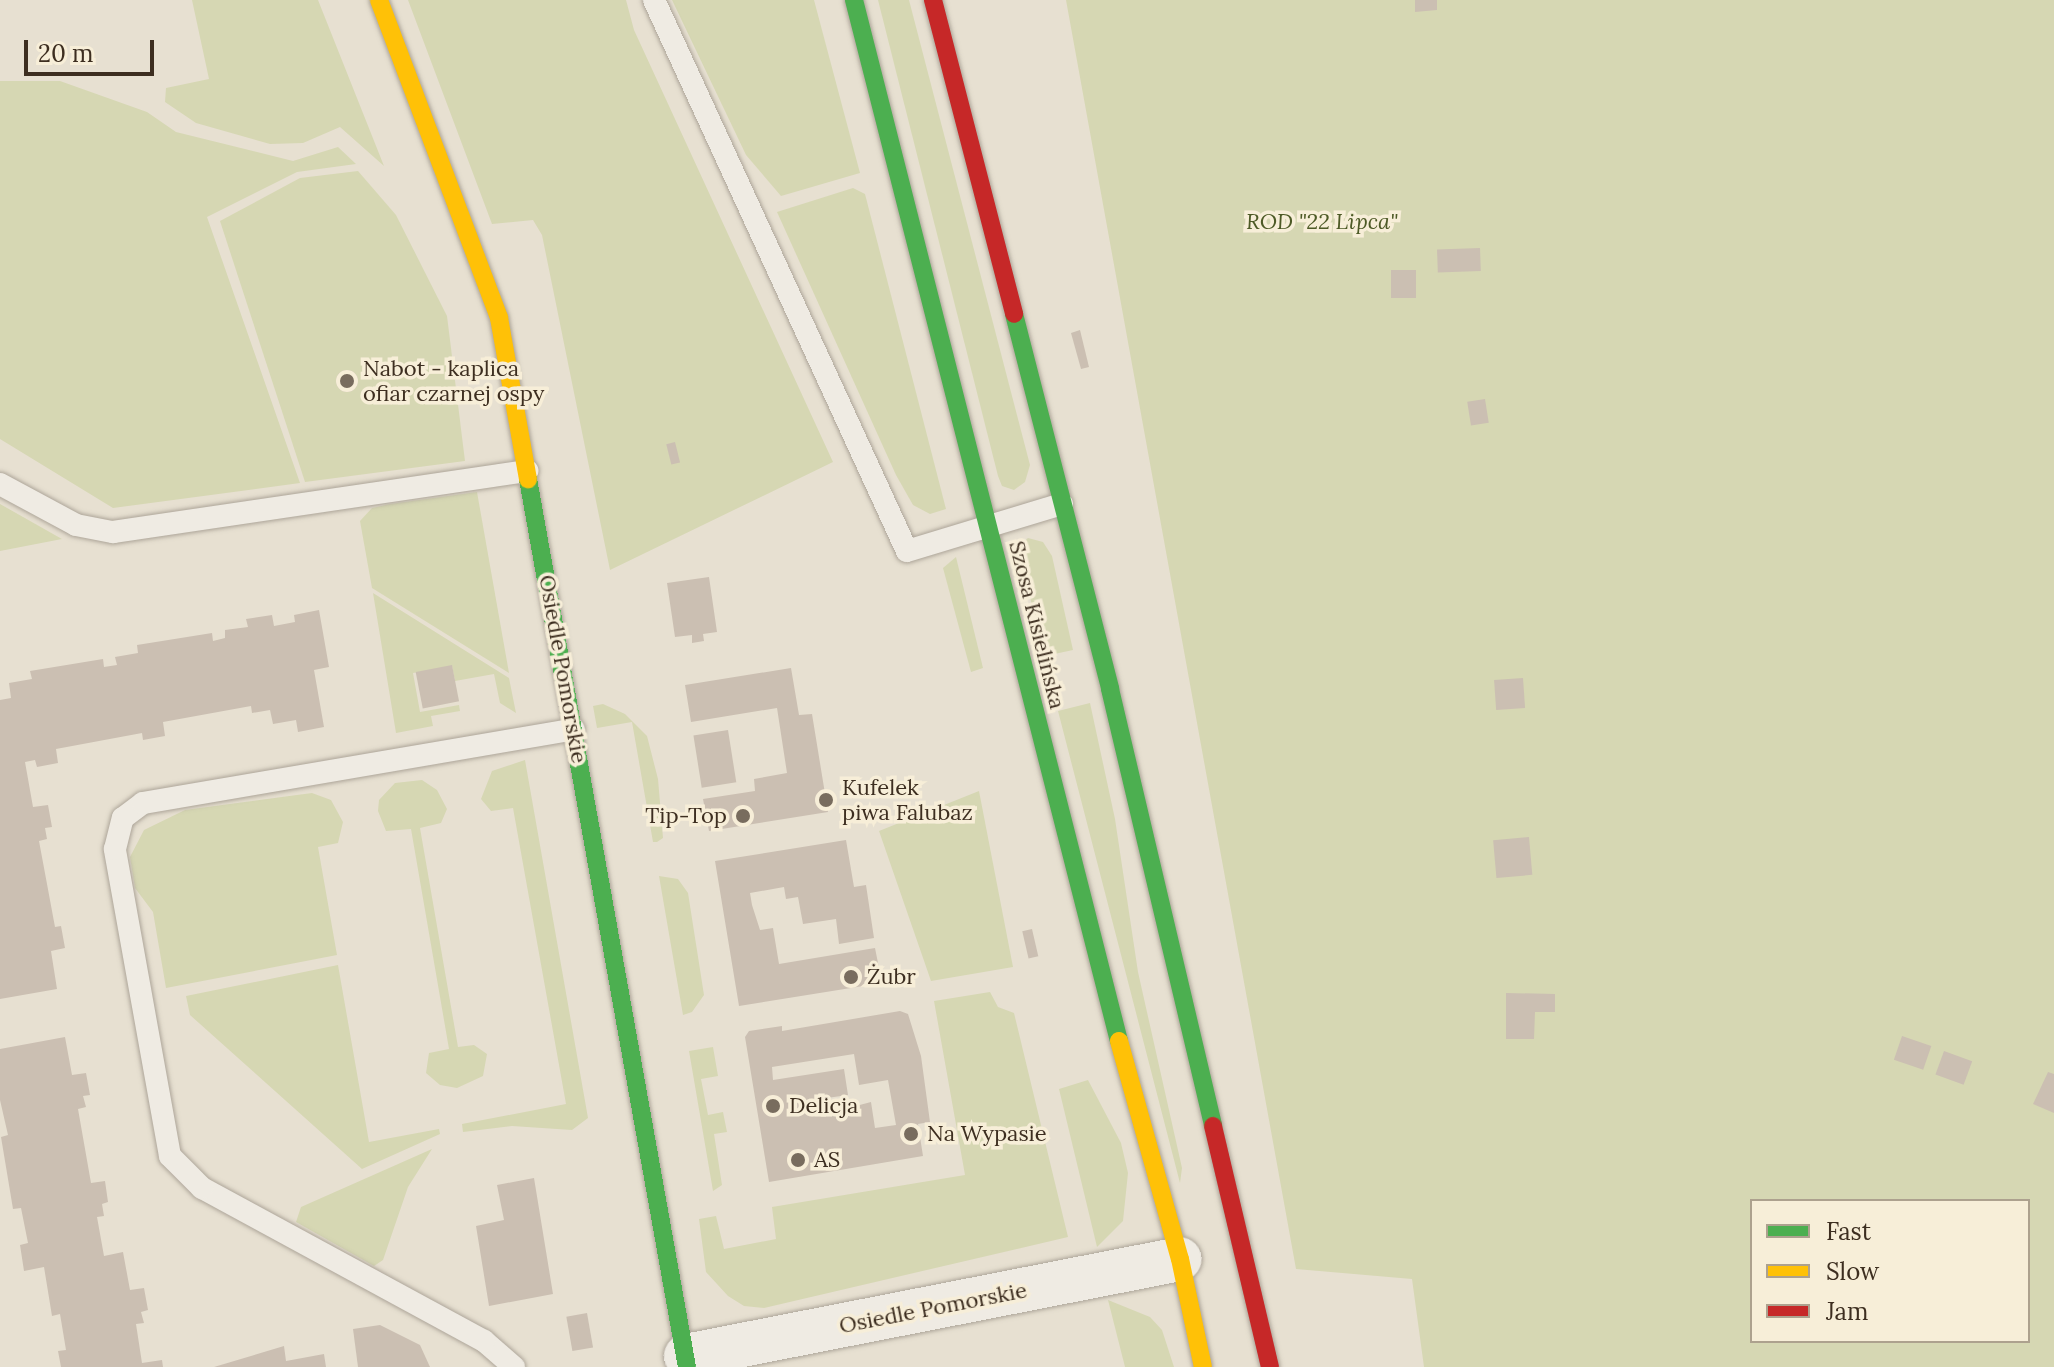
<!DOCTYPE html>
<html>
<head>
<meta charset="utf-8">
<style>
	body { margin:0 }
	#map { position:relative; width:2054px; height:1367px; overflow:hidden; background:#e7e0d1; font-family:Lora,serif }
	div>[style] { position:absolute }
	.green>* { inset:0; background:#d6d7b3 }
	.building>* { inset:0; background:#cbbfb2; transform-origin:0 0 }
	.round { border-radius:50% }
	.roads { filter:drop-shadow(0 0 2px #ada599) drop-shadow(0 0 2px #ada599) }
	.lane>* { height:22px; margin:-11px; padding:0 11px; transform-origin:11px; border-radius:11px; background:#efebe3 }
	.street>* { height:44px; margin:-22px; padding:0 22px; transform-origin:22px; border-radius:22px; background:#efebe3 }
	.fast>* { height:18px; margin:-9px; padding:0 9px; transform-origin:9px; border-radius:9px; background:#4caf50 }
	.slow>* { height:18px; margin:-9px; padding:0 9px; transform-origin:9px; border-radius:9px; background:#ffc107 }
	.jam>* { height:18px; margin:-9px; padding:0 9px; transform-origin:9px; border-radius:9px; background:#c62828 }
	.dots>* { width:22px; height:22px; translate:-50% -50%; box-sizing:border-box; border:4px solid #f7eed8; border-radius:50% }
	span { translate:-50% -50%; white-space:nowrap; text-align:center; line-height:1.15; -webkit-text-stroke:7px #f7eed8; paint-order:stroke }
	.park-label { font-size:22px; color:#4d5a26; font-style:italic }
	.poi-label { font-size:22px; color:#3d2e20 }
	.left { translate:0 -50%; text-align:left }
	.right { translate:-100% -50%; text-align:right }
	.street-label { font-size:22px; color:#3d2e20 }
	.legend { position:absolute; left:1750px; top:1199px; width:280px; height:144px; box-sizing:border-box; background:#f7eed8; border:2px solid #ada18e; margin:0; padding:10px 14px; list-style:none; font-size:24px; color:#3d2e20 }
	.legend li { display:flex; align-items:center; gap:16px; height:40px }
	.legend b { width:40px; border:2px solid #ada18e }
	.scale { position:absolute; left:24px; top:40px; width:130px; height:36px; box-sizing:border-box; border:4px solid #3d2e20; border-top:0; padding-left:10px; font-size:24px; line-height:28px; white-space:nowrap; color:#3d2e20; -webkit-text-stroke:6px #f7eed8; paint-order:stroke }
</style>
</head>
<body>
<div id="map">
	<div class="green">
		<div style="clip-path:polygon(192px 0,318px 0,384px 166px,340px 127px,303px 143px,270px 144px,196px 123px,165px 102px,166px 88px,209px 79px)"></div>
		<div style="clip-path:polygon(408px 0,626px 0,634px 30px,833px 462px,610px 570px,542px 235px,533px 220px,492px 224px)"></div>
		<div style="clip-path:polygon(672px 0,814px 0,860px 173px,781px 196px,746px 155px)"></div>
		<div style="clip-path:polygon(878px 0,909px 0,1030px 465px,1025px 482px,1014px 490px,1002px 486px,998px 476px)"></div>
		<div style="clip-path:polygon(evenodd,1066px 0,2054px 0,2054px 1367px,1424px 1367px,1412px 1279px,1296px 1269px,1066px 0,1752px 1201px,2028px 1201px,2028px 1341px,1752px 1341px,1752px 1201px)"></div>
		<div style="clip-path:polygon(0 81px,60px 81px,147px 112px,176px 132px,293px 161px,338px 147px,356px 164px,297px 172px,207px 217px,300px 483px,113px 508px,0 439px)"></div>
		<div style="clip-path:polygon(358px 171px,396px 215px,447px 316px,465px 461px,305px 482px,220px 221px,300px 178px)"></div>
		<div style="clip-path:polygon(853px 188px,865px 194px,946px 509px,930px 514px,913px 505px,896px 475px,777px 212px)"></div>
		<div style="clip-path:polygon(477px 492px,509px 673px,372px 588px,360px 521px,372px 508px,390px 504px)"></div>
		<div style="clip-path:polygon(0 504px,62px 539px,0 551px)"></div>
		<div style="clip-path:polygon(1028px 538px,1043px 542px,1052px 556px,1073px 650px,1045px 656px,1017px 547px)"></div>
		<div style="clip-path:polygon(956px 557px,983px 668px,971px 672px,943px 568px)"></div>
		<div style="clip-path:polygon(373px 593px,509px 678px,516px 713px,500px 703px,494px 674px,455px 681px,452px 666px,413px 673px,420px 712px,459px 705px,460px 711px,431px 716px,433px 726px,396px 733px)"></div>
		<div style="clip-path:polygon(1090px 703px,1115px 819px,1138px 972px,1182px 1168px,1180px 1183px,1058px 711px)"></div>
		<div style="clip-path:polygon(603px 704px,625px 714px,647px 736px,658px 779px,663px 838px,657px 842px,653px 842px,632px 722px,597px 728px,593px 706px)"></div>
		<div style="clip-path:polygon(525px 760px,588px 1118px,572px 1130px,512px 1126px,463px 1132px,462px 1124px,566px 1104px,513px 808px,491px 811px,481px 799px,492px 771px)"></div>
		<div style="clip-path:polygon(422px 780px,437px 790px,447px 809px,441px 823px,420px 828px,458px 1047px,474px 1045px,487px 1054px,483px 1076px,457px 1088px,440px 1085px,426px 1073px,429px 1053px,449px 1049px,411px 829px,386px 831px,378px 811px,379px 800px,395px 783px)"></div>
		<div style="clip-path:polygon(979px 791px,1013px 967px,931px 981px,879px 831px)"></div>
		<div style="clip-path:polygon(312px 793px,331px 800px,343px 822px,338px 843px,318px 847px,337px 955px,166px 988px,153px 912px,135px 888px,130px 857px,144px 830px,185px 810px)"></div>
		<div style="clip-path:polygon(659px 876px,678px 879px,688px 893px,704px 995px,692px 1012px,683px 1015px)"></div>
		<div style="clip-path:polygon(338px 965px,369px 1142px,439px 1129px,440px 1134px,362px 1169px,190px 1015px,186px 996px)"></div>
		<div style="clip-path:polygon(990px 992px,998px 1007px,1014px 1013px,1068px 1237px,764px 1308px,744px 1306px,728px 1296px,706px 1272px,699px 1219px,716px 1216px,724px 1249px,776px 1239px,772px 1207px,965px 1175px,934px 1001px)"></div>
		<div style="clip-path:polygon(713px 1047px,718px 1076px,701px 1079px,708px 1115px,723px 1112px,727px 1132px,714px 1134px,722px 1185px,713px 1191px,689px 1051px)"></div>
		<div style="clip-path:polygon(1088px 1080px,1121px 1143px,1128px 1173px,1123px 1221px,1097px 1247px,1059px 1089px)"></div>
		<div style="clip-path:polygon(432px 1149px,408px 1187px,383px 1260px,374px 1266px,296px 1222px,301px 1207px)"></div>
		<div style="clip-path:polygon(1108px 1300px,1150px 1317px,1162px 1330px,1174px 1367px,1125px 1367px)"></div>
	</div>
	<div class="building">
		<div style="clip-path:polygon(1415px 0,1437px 0,1437px 10px,1415px 12px)"></div>
		<div style="left:1480px;top:248px;width:23px;height:43px;rotate:88deg"></div>
		<div style="left:1391px;top:270px;width:25px;height:28px"></div>
		<div style="clip-path:polygon(1080px 330px,1089px 367px,1081px 369px,1071px 333px)"></div>
		<div class="round" style="left:336px;top:370px;width:22px;height:22px"></div>
		<div style="left:1485px;top:399px;width:24px;height:18px;rotate:81deg"></div>
		<div style="left:675px;top:442px;width:21px;height:9px;rotate:76deg"></div>
		<div style="clip-path:polygon(709px 577px,717px 632px,703px 634px,704px 641px,692px 643px,692px 635px,675px 637px,667px 583px)"></div>
		<div style="clip-path:polygon(319px 610px,329px 667px,314px 670px,324px 727px,298px 732px,296px 720px,273px 724px,270px 710px,252px 713px,251px 706px,163px 722px,165px 736px,143px 740px,142px 733px,56px 749px,58px 763px,37px 767px,35px 760px,25px 762px,33px 807px,48px 805px,52px 827px,45px 828px,47px 839px,39px 841px,55px 927px,61px 926px,65px 948px,51px 951px,57px 989px,0 999px,0 700px,11px 698px,9px 683px,32px 679px,30px 671px,103px 659px,104px 667px,117px 665px,115px 657px,138px 653px,137px 645px,212px 633px,213px 641px,225px 638px,225px 630px,248px 627px,246px 619px,272px 615px,274px 626px,295px 622px,294px 615px)"></div>
		<div style="left:452px;top:665px;width:37px;height:37px;rotate:79deg"></div>
		<div style="clip-path:polygon(791px 668px,799px 715px,812px 714px,828px 812px,709px 831px,703px 799px,755px 791px,754px 779px,787px 773px,777px 708px,691px 722px,685px 685px)"></div>
		<div style="left:1523px;top:678px;width:30px;height:29px;rotate:86deg"></div>
		<div style="left:728px;top:730px;width:53px;height:35px;rotate:81deg"></div>
		<div style="left:1529px;top:837px;width:38px;height:36px;rotate:85deg"></div>
		<div style="clip-path:polygon(846px 840px,854px 887px,866px 885px,874px 938px,839px 944px,836px 919px,803px 924px,798px 897px,786px 899px,784px 887px,750px 893px,752px 905px,760px 930px,773px 928px,779px 964px,875px 948px,882px 983px,739px 1006px,715px 861px)"></div>
		<div style="left:1032px;top:929px;width:28px;height:10px;rotate:77deg"></div>
		<div style="clip-path:polygon(1506px 993px,1555px 994px,1555px 1012px,1535px 1012px,1534px 1039px,1506px 1039px)"></div>
		<div style="clip-path:polygon(evenodd,900px 1011px,908px 1014px,921px 1056px,930px 1122px,918px 1124px,923px 1156px,769px 1182px,745px 1037px,749px 1031px,782px 1026px,782px 1031px,900px 1011px,854px 1054px,859px 1085px,888px 1080px,896px 1125px,875px 1128px,871px 1102px,822px 1115px,820px 1099px,848px 1095px,844px 1069px,773px 1080px,772px 1067px,854px 1054px)"></div>
		<div style="left:1902px;top:1036px;width:31px;height:25px;rotate:19deg"></div>
		<div style="clip-path:polygon(65px 1037px,72px 1075px,86px 1073px,90px 1095px,83px 1096px,86px 1107px,78px 1109px,91px 1183px,105px 1181px,108px 1202px,102px 1204px,104px 1216px,97px 1217px,104px 1256px,123px 1252px,130px 1290px,144px 1288px,148px 1310px,141px 1312px,144px 1323px,136px 1324px,142px 1363px,162px 1360px,163px 1367px,61px 1367px,58px 1351px,66px 1350px,60px 1314px,52px 1316px,44px 1267px,24px 1271px,20px 1245px,28px 1243px,21px 1208px,13px 1209px,1px 1137px,8px 1135px,0 1100px,0 1049px)"></div>
		<div style="left:1944px;top:1051px;width:30px;height:25px;rotate:20deg"></div>
		<div style="clip-path:polygon(2048px 1072px,2054px 1074px,2054px 1113px,2033px 1104px)"></div>
		<div style="clip-path:polygon(534px 1178px,553px 1294px,489px 1306px,476px 1226px,504px 1220px,497px 1185px)"></div>
		<div style="left:587px;top:1313px;width:35px;height:21px;rotate:80deg"></div>
		<div style="clip-path:polygon(380px 1325px,420px 1345px,430px 1367px,358px 1367px,353px 1329px)"></div>
		<div style="clip-path:polygon(284px 1346px,286px 1361px,324px 1354px,326px 1367px,214px 1367px)"></div>
	</div>
	<div class="roads">
		<div class="lane">
			<div style="left:654px;top:0;width:606px;rotate:65.34deg"></div>
			<div style="left:907px;top:551px;width:162px;rotate:-16.9deg"></div>
			<div style="left:0;top:484px;width:86px;rotate:28.3deg"></div>
			<div style="left:76px;top:525px;width:38px;rotate:11deg"></div>
			<div style="left:113px;top:532px;width:419px;rotate:-8.4deg"></div>
			<div style="left:514px;top:1367px;width:40px;rotate:-139deg"></div>
			<div style="left:484px;top:1341px;width:321px;rotate:-151.5deg"></div>
			<div style="left:202px;top:1188px;width:45px;rotate:-135deg"></div>
			<div style="left:170px;top:1156px;width:312px;rotate:-100.2deg"></div>
			<div style="left:115px;top:849px;width:32px;rotate:-76deg"></div>
			<div style="left:123px;top:818px;width:25px;rotate:-37deg"></div>
			<div style="left:143px;top:803px;width:437px;rotate:-9.7deg"></div>
		</div>
		<div class="street">
			<div style="left:686px;top:1356px;width:503px;rotate:-11.11deg"></div>
		</div>
		<div class="fast">
			<div style="left:854px;top:0;width:1074px;rotate:75.72deg"></div>
			<div style="left:1014px;top:314px;width:387px;rotate:75.6deg"></div>
			<div style="left:1110px;top:689px;width:449px;rotate:76.7deg"></div>
			<div style="left:528px;top:479px;width:902px;rotate:79.85deg"></div>
		</div>
		<div class="slow">
			<div style="left:379px;top:0;width:340px;rotate:69.3deg"></div>
			<div style="left:499px;top:318px;width:164px;rotate:79.8deg"></div>
			<div style="left:1119px;top:1041px;width:226px;rotate:74.4deg"></div>
			<div style="left:1180px;top:1259px;width:110px;rotate:78deg"></div>
		</div>
		<div class="jam">
			<div style="left:933px;top:0;width:324px;rotate:75.5deg"></div>
			<div style="left:1213px;top:1126px;width:248px;rotate:76.7deg"></div>
		</div>
	</div>
	<div class="dots">
		<div style="left:347px;top:381px;background:#786c5e"></div>
		<div style="left:826px;top:800px;background:#786c5e"></div>
		<div style="left:743px;top:816px;background:#786c5e"></div>
		<div style="left:851px;top:977px;background:#786c5e"></div>
		<div style="left:773px;top:1106px;background:#786c5e"></div>
		<div style="left:911px;top:1134px;background:#786c5e"></div>
		<div style="left:798px;top:1160px;background:#786c5e"></div>
	</div>
	<div class="park-label">
		<span style="left:1322px;top:222px">ROD "22 Lipca"</span>
	</div>
	<div class="poi-label">
		<span class="left" style="left:363px;top:381px">Nabot - kaplica<br>ofiar czarnej ospy</span>
		<span class="left" style="left:842px;top:800px">Kufelek<br>piwa Falubaz</span>
		<span class="right" style="left:727px;top:816px">Tip-Top</span>
		<span class="left" style="left:867px;top:977px">Żubr</span>
		<span class="left" style="left:789px;top:1106px">Delicja</span>
		<span class="left" style="left:927px;top:1134px">Na Wypasie</span>
		<span class="left" style="left:814px;top:1160px">AS</span>
	</div>
	<div class="street-label">
		<span style="left:1037px;top:625px;rotate:76deg">Szosa Kisielińska</span>
		<span style="left:563px;top:669px;rotate:80deg">Osiedle Pomorskie</span>
		<span style="left:933px;top:1308px;rotate:-11deg">Osiedle Pomorskie</span>
	</div>
	<ul class="legend">
	<li><b style="height:10px;background:#4caf50"></b>Fast</li>
	<li><b style="height:10px;background:#ffc107"></b>Slow</li>
	<li><b style="height:10px;background:#c62828"></b>Jam</li>
	</ul>
	<div class="scale">20 m</div>
</div>
</body>
</html>
